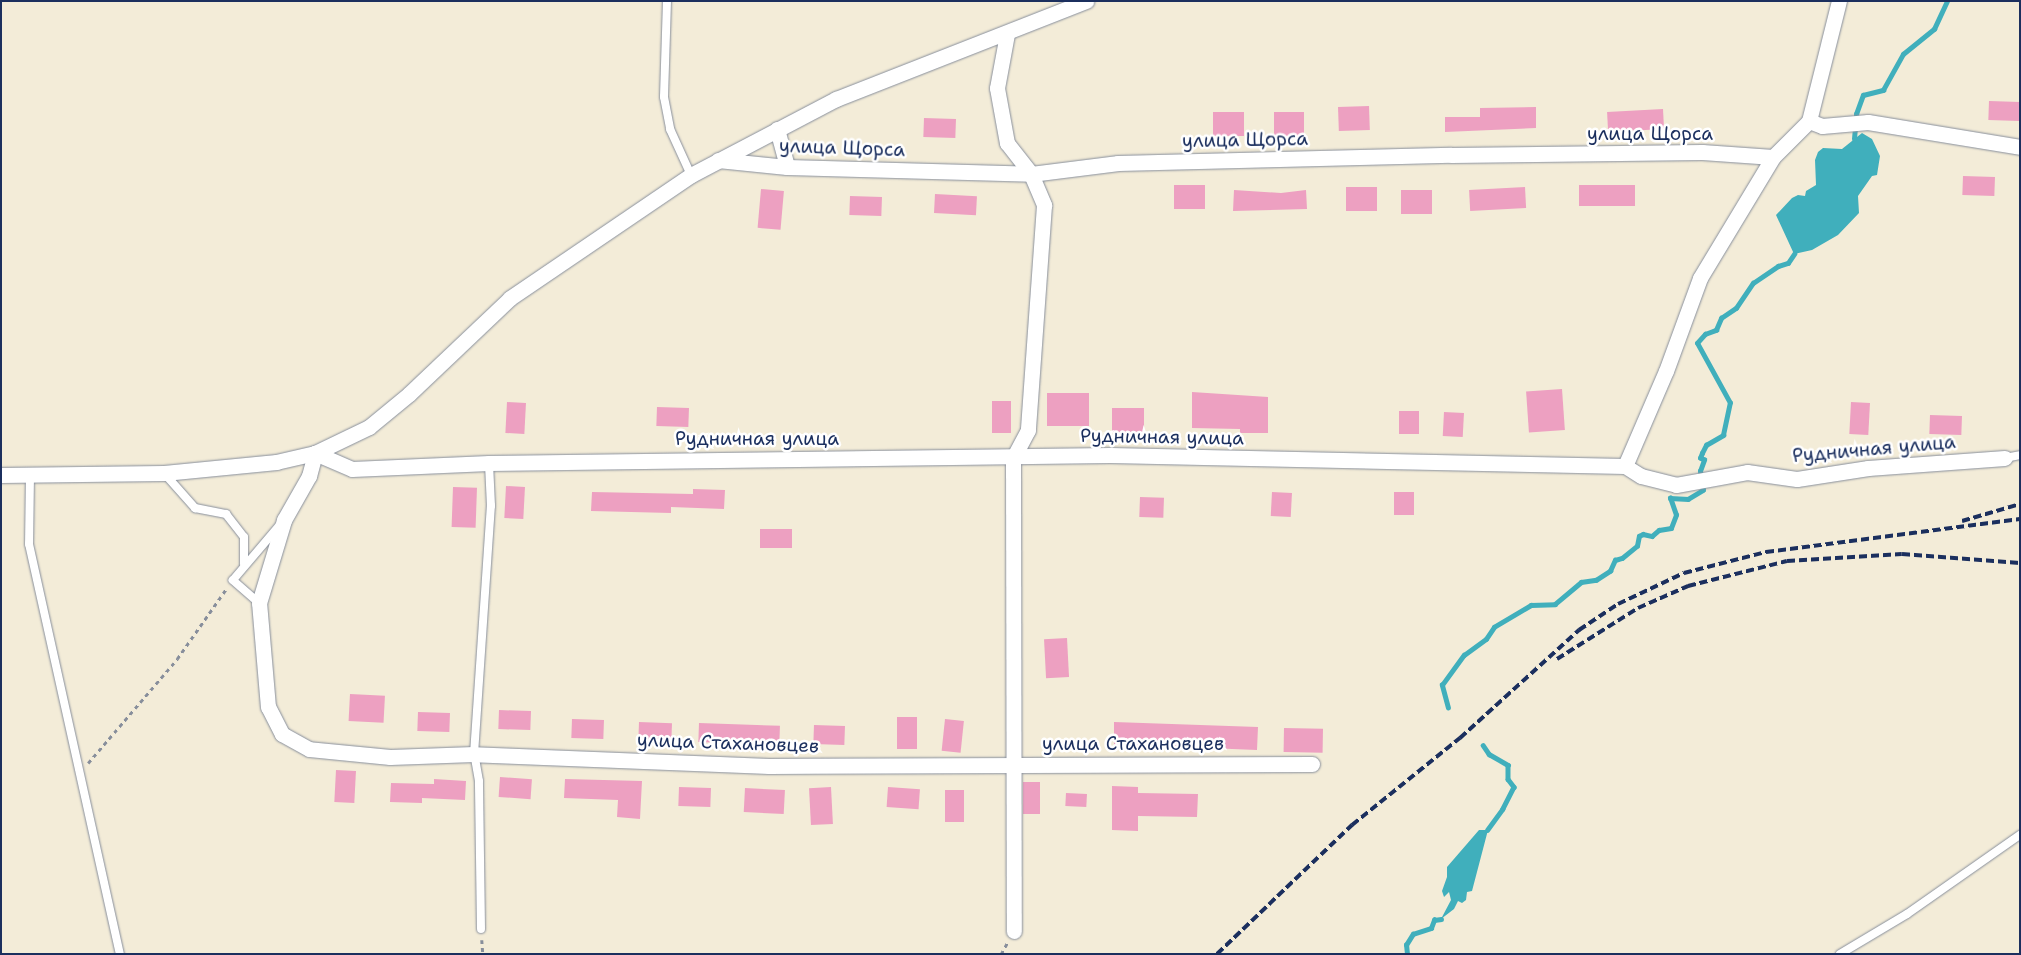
<!DOCTYPE html>
<html>
<head>
<meta charset="utf-8">
<style>
	body { margin:0 }
	#map { position:relative; width:2021px; height:955px; overflow:hidden; background:#f3ecd8; font-family:"Shantell Sans",sans-serif }
	div>[style] { position:absolute }
	.water>* { inset:0; background:#40afbc }
	.stream>* { height:4.5px; margin:-2.25px; padding:0 2.25px; transform-origin:2.25px; border-radius:2.25px; background:#40afbc }
	.building>* { inset:0; background:#eda0c1; transform-origin:0 0 }
	.path>* { height:2.5px; margin-top:-1.25px; transform-origin:0; background:repeating-linear-gradient(90deg,#878e9b 0 4px,transparent 0 8px) }
	.roads { filter:drop-shadow(0 0 1px #878e9b) drop-shadow(0 0 1px #878e9b) }
	.lane>* { height:8px; margin:-4px; padding:0 4px; transform-origin:4px; border-radius:4px; background:#fff }
	.street>* { height:15px; margin:-7.5px; padding:0 7.5px; transform-origin:7.5px; border-radius:7.5px; background:#fff }
	.rail>* { height:4px; margin-top:-2px; transform-origin:0; background:repeating-linear-gradient(90deg,#1b2f5e 0 8px,transparent 0 12px) }
	span { translate:-50% -50%; white-space:nowrap; text-align:center; line-height:1.15; -webkit-text-stroke:5px #fff; paint-order:stroke }
	.street-label { font-size:19px; color:#1b2f5e }
	.frame { position:absolute; inset:0; border:2px solid #1b2f5e; pointer-events:none }
</style>
</head>
<body>
<div id="map">
	<div class="water">
		<div style="clip-path:polygon(1862px 133px,1872px 139px,1880px 156px,1877px 175px,1872px 176px,1858px 196px,1859px 213px,1838px 235px,1812px 250px,1794px 254px,1776px 215px,1792px 198px,1798px 195px,1805px 196px,1806px 191px,1816px 185px,1815px 160px,1818px 152px,1823px 148px,1842px 149px)"></div>
		<div style="clip-path:polygon(1479px 830px,1488px 830px,1472px 891px,1467px 892px,1466px 900px,1462px 903px,1458px 901px,1454px 909px,1441px 919px,1451px 900px,1449px 892px,1444px 897px,1442px 891px,1447px 877px,1447px 867px)"></div>
	</div>
	<div class="stream">
		<div style="left:1854px;top:139px;width:25px;rotate:-85deg"></div>
		<div style="left:1856px;top:114px;width:20px;rotate:-70deg"></div>
		<div style="left:1863px;top:95px;width:21px;rotate:-14deg"></div>
		<div style="left:1883px;top:90px;width:41px;rotate:-60.9deg"></div>
		<div style="left:1903px;top:54px;width:40px;rotate:-39deg"></div>
		<div style="left:1934px;top:29px;width:31px;rotate:-65deg"></div>
		<div style="left:1448px;top:708px;width:24px;rotate:-105deg"></div>
		<div style="left:1442px;top:685px;width:37px;rotate:-54deg"></div>
		<div style="left:1464px;top:655px;width:27px;rotate:-36deg"></div>
		<div style="left:1486px;top:639px;width:14px;rotate:-56deg"></div>
		<div style="left:1494px;top:627px;width:43px;rotate:-30.7deg"></div>
		<div style="left:1531px;top:605px;width:24px;rotate:-2deg"></div>
		<div style="left:1555px;top:604px;width:34px;rotate:-40deg"></div>
		<div style="left:1581px;top:582px;width:15px;rotate:-8deg"></div>
		<div style="left:1596px;top:580px;width:17px;rotate:-33deg"></div>
		<div style="left:1610px;top:571px;width:12px;rotate:-66deg"></div>
		<div style="left:1615px;top:560px;width:7px;rotate:-16deg"></div>
		<div style="left:1622px;top:558px;width:19px;rotate:-39deg"></div>
		<div style="left:1637px;top:546px;width:10px;rotate:-79deg"></div>
		<div style="left:1639px;top:536px;width:4px;rotate:-27deg"></div>
		<div style="left:1643px;top:534px;width:9px;rotate:13deg"></div>
		<div style="left:1652px;top:536px;width:9px;rotate:-41deg"></div>
		<div style="left:1659px;top:530px;width:12px;rotate:-9deg"></div>
		<div style="left:1671px;top:528px;width:14px;rotate:-69deg"></div>
		<div style="left:1676px;top:515px;width:18px;rotate:-109deg"></div>
		<div style="left:1670px;top:498px;width:18px;rotate:3deg"></div>
		<div style="left:1688px;top:499px;width:17px;rotate:-31deg"></div>
		<div style="left:1703px;top:490px;width:19px;rotate:-99deg"></div>
		<div style="left:1700px;top:471px;width:12px;rotate:-70deg"></div>
		<div style="left:1704px;top:460px;width:4px;rotate:-153deg"></div>
		<div style="left:1700px;top:458px;width:5px;rotate:-68deg"></div>
		<div style="left:1702px;top:453px;width:9px;rotate:-63deg"></div>
		<div style="left:1706px;top:445px;width:20px;rotate:-30deg"></div>
		<div style="left:1723px;top:435px;width:33px;rotate:-78deg"></div>
		<div style="left:1730px;top:403px;width:68px;rotate:-118.8deg"></div>
		<div style="left:1697px;top:343px;width:12px;rotate:-48deg"></div>
		<div style="left:1705px;top:334px;width:12px;rotate:-20deg"></div>
		<div style="left:1716px;top:330px;width:13px;rotate:-67deg"></div>
		<div style="left:1721px;top:318px;width:18px;rotate:-34deg"></div>
		<div style="left:1736px;top:308px;width:30px;rotate:-56deg"></div>
		<div style="left:1753px;top:283px;width:30px;rotate:-34deg"></div>
		<div style="left:1778px;top:266px;width:10px;rotate:-17deg"></div>
		<div style="left:1788px;top:263px;width:11px;rotate:-56deg"></div>
		<div style="left:1483px;top:745px;width:11px;rotate:56deg"></div>
		<div style="left:1489px;top:754px;width:22px;rotate:30deg"></div>
		<div style="left:1508px;top:765px;width:14px;rotate:90deg"></div>
		<div style="left:1508px;top:779px;width:10px;rotate:53deg"></div>
		<div style="left:1514px;top:787px;width:25px;rotate:117deg"></div>
		<div style="left:1503px;top:809px;width:26px;rotate:126deg"></div>
		<div style="left:1407px;top:954px;width:9px;rotate:-96deg"></div>
		<div style="left:1406px;top:945px;width:13px;rotate:-58deg"></div>
		<div style="left:1413px;top:934px;width:19px;rotate:-18deg"></div>
		<div style="left:1431px;top:928px;width:9px;rotate:-69deg"></div>
		<div style="left:1434px;top:920px;width:7px;rotate:-8deg"></div>
	</div>
	<div class="building">
		<div style="left:1989px;top:101px;width:31px;height:19px;rotate:2deg"></div>
		<div style="left:1369px;top:106px;width:24px;height:31px;rotate:88deg"></div>
		<div style="clip-path:polygon(1536px 107px,1536px 128px,1445px 132px,1445px 117px,1480px 117px,1480px 108px)"></div>
		<div style="left:1663px;top:109px;width:20px;height:56px;rotate:87deg"></div>
		<div style="left:1244px;top:112px;width:24px;height:31px;rotate:90deg"></div>
		<div style="left:1274px;top:112px;width:30px;height:24px"></div>
		<div style="left:924px;top:118px;width:32px;height:19px;rotate:2deg"></div>
		<div style="left:1963px;top:176px;width:32px;height:19px;rotate:2deg"></div>
		<div style="left:1205px;top:185px;width:24px;height:31px;rotate:90deg"></div>
		<div style="left:1635px;top:185px;width:21px;height:56px;rotate:90deg"></div>
		<div style="left:1346px;top:187px;width:31px;height:24px"></div>
		<div style="left:1525px;top:187px;width:21px;height:56px;rotate:87deg"></div>
		<div style="left:761px;top:189px;width:23px;height:39px;rotate:5deg"></div>
		<div style="clip-path:polygon(1234px 190px,1281px 193px,1306px 190px,1307px 209px,1233px 211px)"></div>
		<div style="left:1401px;top:190px;width:31px;height:24px"></div>
		<div style="left:935px;top:194px;width:42px;height:19px;rotate:3deg"></div>
		<div style="left:850px;top:196px;width:32px;height:19px;rotate:2deg"></div>
		<div style="left:1562px;top:389px;width:41px;height:36px;rotate:86deg"></div>
		<div style="clip-path:polygon(1192px 392px,1268px 397px,1268px 433px,1240px 433px,1240px 429px,1192px 428px)"></div>
		<div style="left:1047px;top:393px;width:42px;height:33px"></div>
		<div style="left:992px;top:401px;width:19px;height:32px"></div>
		<div style="left:507px;top:402px;width:19px;height:31px;rotate:3deg"></div>
		<div style="left:1851px;top:402px;width:19px;height:32px;rotate:3deg"></div>
		<div style="left:657px;top:407px;width:32px;height:19px;rotate:2deg"></div>
		<div style="left:1144px;top:408px;width:24px;height:32px;rotate:90deg"></div>
		<div style="left:1399px;top:411px;width:20px;height:23px"></div>
		<div style="left:1444px;top:412px;width:20px;height:24px;rotate:3deg"></div>
		<div style="left:1930px;top:415px;width:32px;height:19px;rotate:2deg"></div>
		<div style="left:506px;top:486px;width:19px;height:32px;rotate:3deg"></div>
		<div style="left:453px;top:487px;width:24px;height:40px;rotate:2deg"></div>
		<div style="clip-path:polygon(693px 489px,725px 490px,724px 509px,671px 507px,671px 513px,591px 511px,592px 492px,693px 494px)"></div>
		<div style="left:1272px;top:492px;width:20px;height:24px;rotate:3deg"></div>
		<div style="left:1394px;top:492px;width:20px;height:23px"></div>
		<div style="left:1140px;top:497px;width:24px;height:20px;rotate:2deg"></div>
		<div style="left:792px;top:529px;width:19px;height:32px;rotate:90deg"></div>
		<div style="left:1067px;top:638px;width:39px;height:23px;rotate:87deg"></div>
		<div style="left:350px;top:694px;width:35px;height:27px;rotate:3deg"></div>
		<div style="left:499px;top:710px;width:32px;height:19px;rotate:2deg"></div>
		<div style="left:418px;top:712px;width:32px;height:19px;rotate:2deg"></div>
		<div style="left:897px;top:717px;width:20px;height:32px"></div>
		<div style="left:572px;top:719px;width:32px;height:19px;rotate:2deg"></div>
		<div style="left:945px;top:719px;width:19px;height:32px;rotate:6deg"></div>
		<div style="left:639px;top:722px;width:33px;height:19px;rotate:2deg"></div>
		<div style="clip-path:polygon(1114px 722px,1258px 727px,1257px 750px,1158px 746px,1158px 749px,1114px 748px)"></div>
		<div style="left:699px;top:723px;width:81px;height:19px;rotate:2deg"></div>
		<div style="left:814px;top:725px;width:31px;height:19px;rotate:2deg"></div>
		<div style="left:1284px;top:728px;width:39px;height:24px;rotate:1deg"></div>
		<div style="left:336px;top:770px;width:20px;height:32px;rotate:3deg"></div>
		<div style="left:500px;top:777px;width:32px;height:20px;rotate:4deg"></div>
		<div style="clip-path:polygon(434px 779px,466px 781px,465px 800px,422px 798px,422px 803px,390px 802px,391px 783px,434px 784px)"></div>
		<div style="clip-path:polygon(565px 779px,642px 781px,640px 819px,617px 817px,618px 800px,564px 798px)"></div>
		<div style="left:1023px;top:782px;width:17px;height:32px"></div>
		<div style="clip-path:polygon(1112px 786px,1138px 787px,1138px 793px,1198px 794px,1197px 817px,1138px 816px,1138px 831px,1112px 830px)"></div>
		<div style="left:679px;top:787px;width:32px;height:19px;rotate:2deg"></div>
		<div style="left:831px;top:787px;width:37px;height:22px;rotate:87deg"></div>
		<div style="left:888px;top:787px;width:32px;height:20px;rotate:4deg"></div>
		<div style="left:745px;top:788px;width:40px;height:24px;rotate:3deg"></div>
		<div style="left:945px;top:790px;width:19px;height:32px"></div>
		<div style="left:1066px;top:793px;width:21px;height:13px;rotate:3deg"></div>
	</div>
	<div class="path">
		<div style="left:88px;top:763px;width:137px;rotate:-49.4deg"></div>
		<div style="left:177px;top:659px;width:85px;rotate:-55deg"></div>
		<div style="left:482px;top:940px;width:14px;rotate:86deg"></div>
		<div style="left:1001px;top:954px;width:13px;rotate:-61deg"></div>
	</div>
	<div class="roads">
		<div class="lane">
			<div style="left:667px;top:1px;width:96px;rotate:91.8deg"></div>
			<div style="left:664px;top:97px;width:33px;rotate:79deg"></div>
			<div style="left:670px;top:129px;width:51px;rotate:65.5deg"></div>
			<div style="left:2005px;top:458px;width:15px;rotate:-11deg"></div>
			<div style="left:164px;top:473px;width:47px;rotate:48.5deg"></div>
			<div style="left:195px;top:508px;width:32px;rotate:11deg"></div>
			<div style="left:226px;top:514px;width:29px;rotate:52deg"></div>
			<div style="left:244px;top:537px;width:27px;rotate:90deg"></div>
			<div style="left:30px;top:475px;width:69px;rotate:90.8deg"></div>
			<div style="left:29px;top:544px;width:420px;rotate:77.5deg"></div>
			<div style="left:259px;top:603px;width:35px;rotate:-139deg"></div>
			<div style="left:233px;top:580px;width:71px;rotate:-49.6deg"></div>
			<div style="left:481px;top:929px;width:148px;rotate:-90.8deg"></div>
			<div style="left:479px;top:781px;width:27px;rotate:-100deg"></div>
			<div style="left:474px;top:754px;width:249px;rotate:-86.1deg"></div>
			<div style="left:491px;top:506px;width:43px;rotate:-92.7deg"></div>
			<div style="left:1840px;top:954px;width:78px;rotate:-30.8deg"></div>
			<div style="left:1907px;top:914px;width:138px;rotate:-35deg"></div>
		</div>
		<div class="street">
			<div style="left:1007px;top:34px;width:55px;rotate:100.5deg"></div>
			<div style="left:997px;top:88px;width:56px;rotate:79.7deg"></div>
			<div style="left:1007px;top:143px;width:39px;rotate:52deg"></div>
			<div style="left:1031px;top:174px;width:34px;rotate:67deg"></div>
			<div style="left:1044px;top:205px;width:226px;rotate:94.1deg"></div>
			<div style="left:1028px;top:430px;width:32px;rotate:118deg"></div>
			<div style="left:1013px;top:458px;width:473px;rotate:89.9deg"></div>
			<div style="left:1809px;top:121px;width:14px;rotate:21deg"></div>
			<div style="left:1822px;top:126px;width:46px;rotate:-5deg"></div>
			<div style="left:1868px;top:122px;width:154px;rotate:9.3deg"></div>
			<div style="left:777px;top:129px;width:39px;rotate:75deg"></div>
			<div style="left:718px;top:160px;width:69px;rotate:5.8deg"></div>
			<div style="left:787px;top:167px;width:244px;rotate:1.6deg"></div>
			<div style="left:1031px;top:174px;width:88px;rotate:-7.2deg"></div>
			<div style="left:1118px;top:163px;width:333px;rotate:-1.4deg"></div>
			<div style="left:1451px;top:155px;width:251px;rotate:-0.7deg"></div>
			<div style="left:1702px;top:152px;width:71px;rotate:4deg"></div>
			<div style="left:1625px;top:466px;width:103px;rotate:-66.7deg"></div>
			<div style="left:1666px;top:371px;width:99px;rotate:-69.9deg"></div>
			<div style="left:1700px;top:278px;width:141px;rotate:-58.9deg"></div>
			<div style="left:1773px;top:157px;width:51px;rotate:-45deg"></div>
			<div style="left:1809px;top:121px;width:124px;rotate:-76deg"></div>
			<div style="left:1px;top:475px;width:163px;rotate:-0.7deg"></div>
			<div style="left:164px;top:473px;width:113px;rotate:-5.6deg"></div>
			<div style="left:276px;top:462px;width:40px;rotate:-13deg"></div>
			<div style="left:315px;top:453px;width:60px;rotate:-25.7deg"></div>
			<div style="left:369px;top:427px;width:52px;rotate:-39.5deg"></div>
			<div style="left:409px;top:394px;width:139px;rotate:-43.5deg"></div>
			<div style="left:510px;top:298px;width:219px;rotate:-34.2deg"></div>
			<div style="left:691px;top:175px;width:164px;rotate:-27.7deg"></div>
			<div style="left:836px;top:99px;width:269px;rotate:-21.4deg"></div>
			<div style="left:1312px;top:764px;width:543px;rotate:179.79deg"></div>
			<div style="left:769px;top:766px;width:295px;rotate:-177.7deg"></div>
			<div style="left:474px;top:754px;width:84px;rotate:178deg"></div>
			<div style="left:390px;top:757px;width:81px;rotate:-174.4deg"></div>
			<div style="left:309px;top:749px;width:31px;rotate:-151deg"></div>
			<div style="left:282px;top:734px;width:30px;rotate:-117deg"></div>
			<div style="left:268px;top:707px;width:104px;rotate:-94.9deg"></div>
			<div style="left:259px;top:603px;width:87px;rotate:-73.2deg"></div>
			<div style="left:284px;top:520px;width:51px;rotate:-60.4deg"></div>
			<div style="left:309px;top:476px;width:24px;rotate:-75deg"></div>
			<div style="left:315px;top:453px;width:40px;rotate:23.4deg"></div>
			<div style="left:352px;top:469px;width:137px;rotate:-2.5deg"></div>
			<div style="left:489px;top:463px;width:621px;rotate:-0.74deg"></div>
			<div style="left:1110px;top:455px;width:515px;rotate:1.22deg"></div>
			<div style="left:1625px;top:466px;width:19px;rotate:32deg"></div>
			<div style="left:1641px;top:476px;width:36px;rotate:14deg"></div>
			<div style="left:1676px;top:485px;width:72px;rotate:-10.4deg"></div>
			<div style="left:1747px;top:472px;width:50px;rotate:8deg"></div>
			<div style="left:1797px;top:479px;width:72px;rotate:-8.8deg"></div>
			<div style="left:1868px;top:468px;width:137px;rotate:-4.2deg"></div>
		</div>
	</div>
	<div class="rail">
		<div style="left:1962px;top:521px;width:60px;rotate:-16.3deg"></div>
		<div style="left:1557px;top:659px;width:96px;rotate:-32.2deg"></div>
		<div style="left:1638px;top:608px;width:55px;rotate:-23.7deg"></div>
		<div style="left:1688px;top:586px;width:102px;rotate:-14.2deg"></div>
		<div style="left:1787px;top:561px;width:115px;rotate:-3.5deg"></div>
		<div style="left:1902px;top:554px;width:118px;rotate:4.4deg"></div>
		<div style="left:1217px;top:954px;width:187px;rotate:-43.7deg"></div>
		<div style="left:1352px;top:825px;width:139px;rotate:-38.9deg"></div>
		<div style="left:1460px;top:738px;width:161px;rotate:-42.2deg"></div>
		<div style="left:1579px;top:630px;width:47px;rotate:-33.7deg"></div>
		<div style="left:1618px;top:604px;width:73px;rotate:-25.2deg"></div>
		<div style="left:1684px;top:573px;width:85px;rotate:-14.4deg"></div>
		<div style="left:1766px;top:552px;width:256px;rotate:-7.4deg"></div>
	</div>
	<div class="street-label">
		<span style="left:1650px;top:134px">улица Щорса</span>
		<span style="left:1245px;top:140px;rotate:-1deg">улица Щорса</span>
		<span style="left:842px;top:148px;rotate:2deg">улица Щорса</span>
		<span style="left:1162px;top:437px;rotate:1deg">Рудничная улица</span>
		<span style="left:757px;top:439px">Рудничная улица</span>
		<span style="left:1874px;top:449px;rotate:-5deg">Рудничная улица</span>
		<span style="left:728px;top:743px;rotate:2deg">улица Стахановцев</span>
		<span style="left:1133px;top:744px">улица Стахановцев</span>
	</div>
	<div class="frame"></div>
</div>
</body>
</html>
